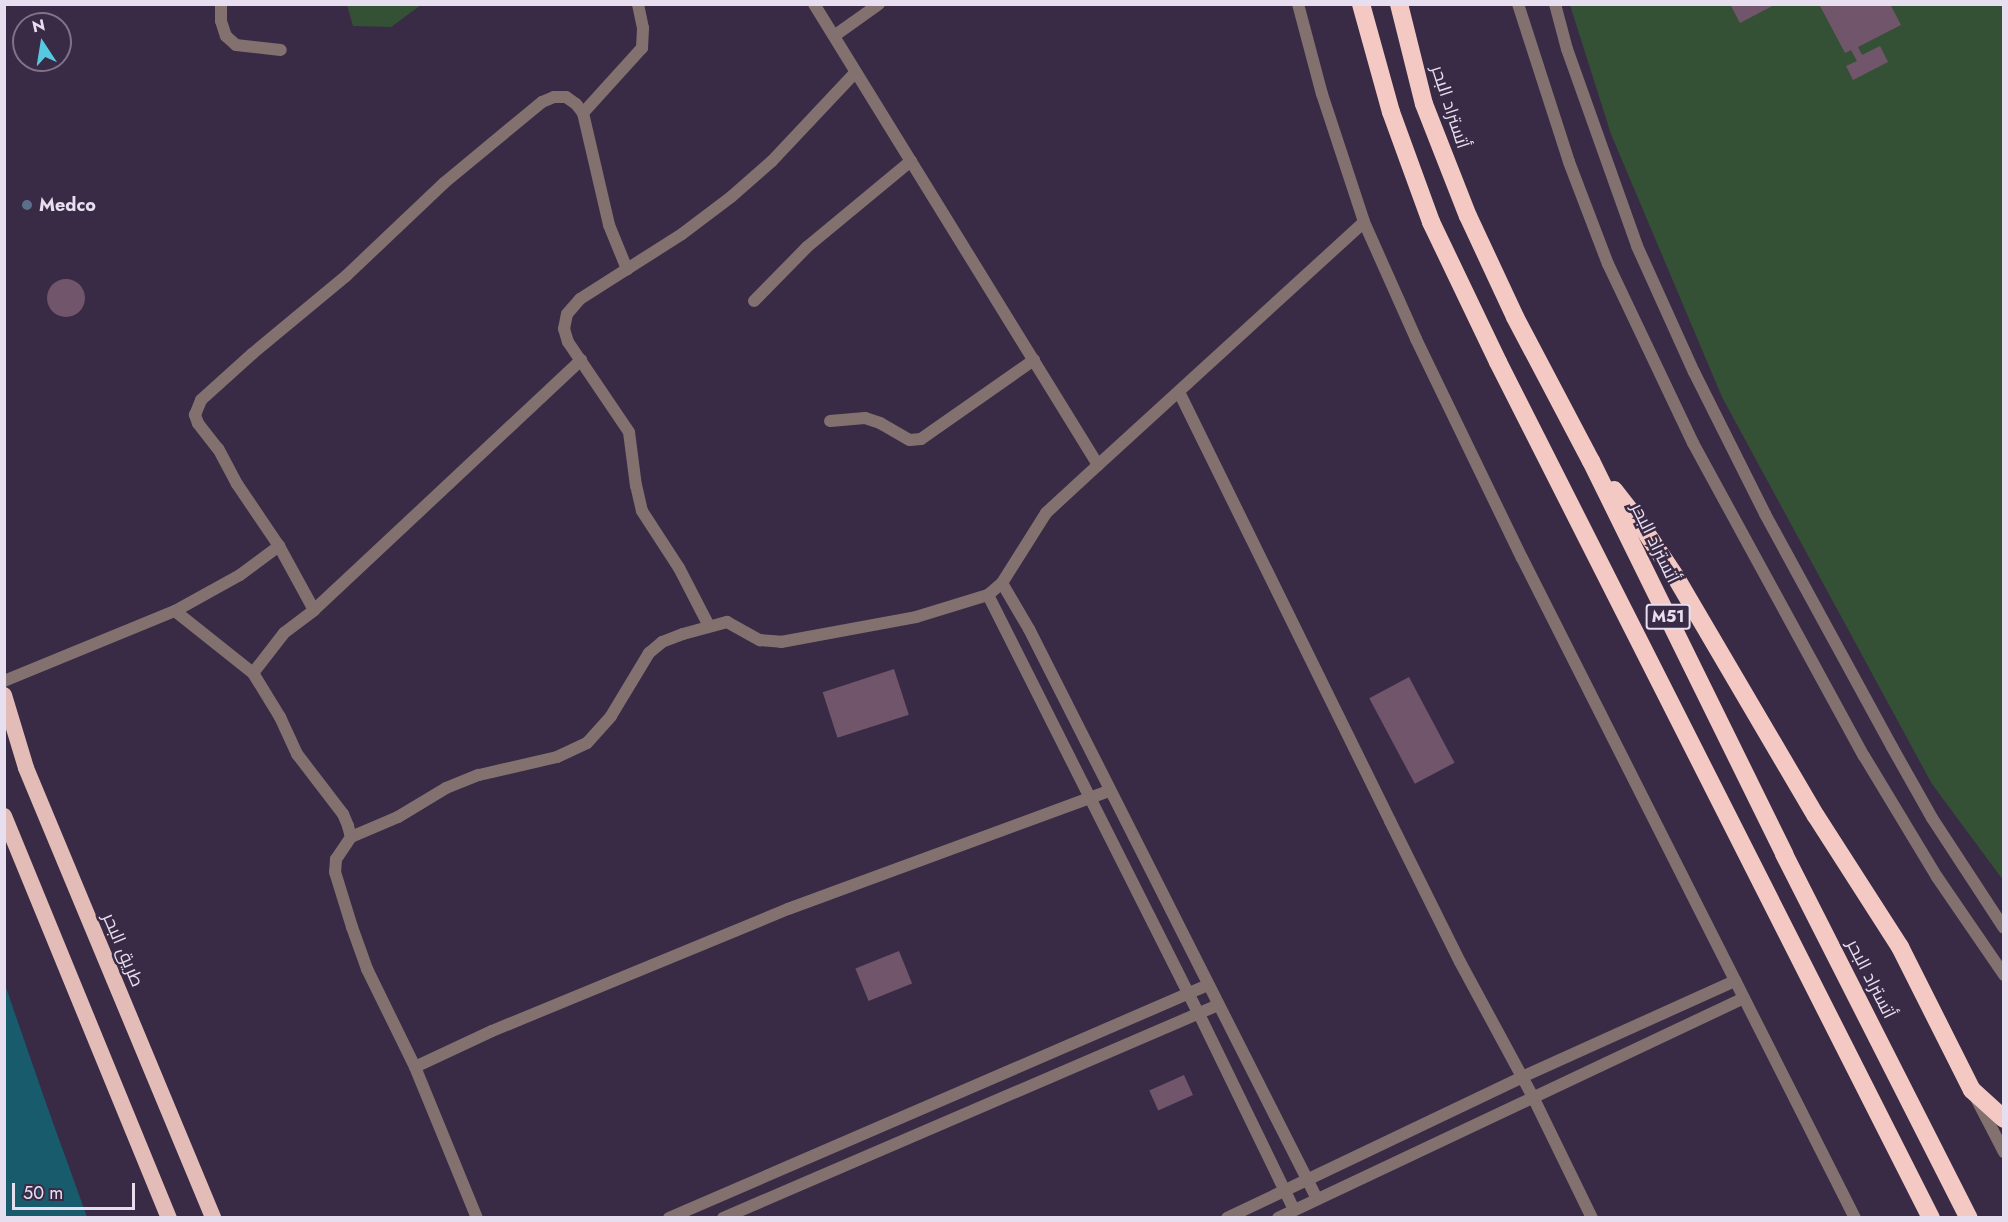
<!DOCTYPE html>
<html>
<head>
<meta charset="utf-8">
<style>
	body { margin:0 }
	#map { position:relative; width:2008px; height:1222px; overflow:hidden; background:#392b45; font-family:Jost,Cairo,sans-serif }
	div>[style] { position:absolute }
	.green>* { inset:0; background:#345136 }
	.water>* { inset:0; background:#175b6c }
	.building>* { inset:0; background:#71556b; transform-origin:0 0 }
	.round { border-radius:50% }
	.minor>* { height:12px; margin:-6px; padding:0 6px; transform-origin:6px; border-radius:6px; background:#83716f }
	.tertiary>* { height:12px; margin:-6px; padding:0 6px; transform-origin:6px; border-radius:6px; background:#83716f }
	.trunk>* { height:16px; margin:-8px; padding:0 8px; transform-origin:8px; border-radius:8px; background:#e4bcb7 }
	.motorway>* { height:18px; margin:-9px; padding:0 9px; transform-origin:9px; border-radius:9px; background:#f4c9c3 }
	.dots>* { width:16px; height:16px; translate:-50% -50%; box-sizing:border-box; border:3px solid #392b45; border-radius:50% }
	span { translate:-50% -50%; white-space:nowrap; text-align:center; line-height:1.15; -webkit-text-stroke:5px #392b45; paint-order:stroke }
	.shield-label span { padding:2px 4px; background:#392b45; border:2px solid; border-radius:4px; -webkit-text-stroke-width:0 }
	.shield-label { font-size:16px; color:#e7dff0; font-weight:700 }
	.street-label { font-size:18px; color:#e7dff0 }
	.poi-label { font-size:18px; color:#e7dff0; font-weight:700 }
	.left { translate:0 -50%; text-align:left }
	.frame { position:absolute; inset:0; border:6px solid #e7dff0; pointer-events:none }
	.north { position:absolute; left:12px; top:12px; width:60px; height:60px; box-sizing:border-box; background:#392b45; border:2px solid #7f7389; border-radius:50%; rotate:348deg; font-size:16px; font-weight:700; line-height:24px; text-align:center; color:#e7dff0 }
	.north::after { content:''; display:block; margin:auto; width:21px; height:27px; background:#56c9e1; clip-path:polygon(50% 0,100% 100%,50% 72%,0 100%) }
	.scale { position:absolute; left:12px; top:1183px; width:123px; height:27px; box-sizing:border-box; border:3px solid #e7dff0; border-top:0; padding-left:8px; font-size:18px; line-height:21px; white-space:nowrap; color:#e7dff0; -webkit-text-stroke:4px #392b45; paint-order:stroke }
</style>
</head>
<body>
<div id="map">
	<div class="green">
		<div style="clip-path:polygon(347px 5px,347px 4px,421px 5px,391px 27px,353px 26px)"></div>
		<div style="clip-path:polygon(1570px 5px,2003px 5px,2003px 880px,1932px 784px,1722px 397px,1611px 134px)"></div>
	</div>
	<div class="water">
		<div style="clip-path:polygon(4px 982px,47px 1106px,87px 1217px,5px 1217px)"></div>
	</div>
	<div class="building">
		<div style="clip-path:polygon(1730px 4px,1776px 4px,1740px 23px)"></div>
		<div style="clip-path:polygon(1819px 4px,1890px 4px,1901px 25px,1858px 47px,1862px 55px,1880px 46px,1888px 62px,1853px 80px,1846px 66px,1857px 61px,1851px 50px,1845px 53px)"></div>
		<div class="round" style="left:47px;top:279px;width:38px;height:38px"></div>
		<div style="left:894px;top:669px;width:48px;height:75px;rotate:72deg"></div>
		<div style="left:1409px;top:677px;width:97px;height:45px;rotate:62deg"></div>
		<div style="left:899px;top:951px;width:35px;height:47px;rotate:68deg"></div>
		<div style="left:1184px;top:1075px;width:22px;height:38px;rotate:66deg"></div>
	</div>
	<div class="minor">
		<div style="left:221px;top:4px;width:17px;rotate:90deg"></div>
		<div style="left:221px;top:21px;width:16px;rotate:72deg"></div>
		<div style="left:226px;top:36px;width:13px;rotate:42deg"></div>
		<div style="left:236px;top:45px;width:45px;rotate:6.3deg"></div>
		<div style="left:814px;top:4px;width:541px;rotate:58.36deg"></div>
		<div style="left:1098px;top:465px;width:360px;rotate:-42.4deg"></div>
		<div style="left:1298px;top:4px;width:93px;rotate:75.1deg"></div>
		<div style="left:1322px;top:94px;width:135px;rotate:71.8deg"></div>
		<div style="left:1364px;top:222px;width:128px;rotate:66deg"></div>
		<div style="left:1416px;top:339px;width:243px;rotate:64.2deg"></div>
		<div style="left:1522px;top:558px;width:739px;rotate:63.23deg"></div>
		<div style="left:834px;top:36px;width:55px;rotate:-35.4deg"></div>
		<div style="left:583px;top:113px;width:88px;rotate:-47.8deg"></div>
		<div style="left:642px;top:48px;width:20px;rotate:-87deg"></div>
		<div style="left:643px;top:28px;width:25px;rotate:-102deg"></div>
		<div style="left:754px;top:301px;width:76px;rotate:-45.5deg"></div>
		<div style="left:807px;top:247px;width:135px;rotate:-39.6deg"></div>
		<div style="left:1180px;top:394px;width:476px;rotate:63.8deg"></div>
		<div style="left:1390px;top:821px;width:157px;rotate:63.6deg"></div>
		<div style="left:1460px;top:962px;width:153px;rotate:61.6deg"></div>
		<div style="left:1533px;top:1097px;width:135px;rotate:64deg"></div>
		<div style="left:830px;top:421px;width:35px;rotate:-5deg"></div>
		<div style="left:865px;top:418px;width:16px;rotate:18deg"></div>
		<div style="left:880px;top:423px;width:34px;rotate:30deg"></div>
		<div style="left:910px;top:440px;width:11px;rotate:-5deg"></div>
		<div style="left:921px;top:439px;width:138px;rotate:-35deg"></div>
		<div style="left:1002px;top:583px;width:53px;rotate:59.6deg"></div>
		<div style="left:1029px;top:629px;width:639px;rotate:63.19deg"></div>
		<div style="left:988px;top:595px;width:469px;rotate:63.3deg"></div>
		<div style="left:1199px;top:1014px;width:218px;rotate:64.1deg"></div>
		<div style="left:314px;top:610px;width:366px;rotate:-43.1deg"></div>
		<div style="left:175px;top:611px;width:74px;rotate:-29deg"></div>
		<div style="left:240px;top:575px;width:49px;rotate:-36.6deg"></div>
		<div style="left:709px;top:626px;width:65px;rotate:-117.3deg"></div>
		<div style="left:679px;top:568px;width:68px;rotate:-123deg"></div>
		<div style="left:642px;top:511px;width:26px;rotate:-103deg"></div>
		<div style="left:636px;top:486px;width:54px;rotate:-97.4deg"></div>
		<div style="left:629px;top:432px;width:109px;rotate:-124.1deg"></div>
		<div style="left:568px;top:342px;width:14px;rotate:-107deg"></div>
		<div style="left:564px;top:329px;width:15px;rotate:-79deg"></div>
		<div style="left:567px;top:314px;width:20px;rotate:-49deg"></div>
		<div style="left:580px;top:299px;width:121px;rotate:-32.5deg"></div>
		<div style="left:682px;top:234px;width:61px;rotate:-37.1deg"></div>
		<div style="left:731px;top:197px;width:55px;rotate:-41.3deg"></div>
		<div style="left:772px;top:161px;width:122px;rotate:-46.7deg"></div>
		<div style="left:253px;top:673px;width:51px;rotate:-52.2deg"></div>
		<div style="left:284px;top:633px;width:38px;rotate:-37deg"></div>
		<div style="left:314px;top:610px;width:73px;rotate:-118.7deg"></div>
		<div style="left:279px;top:546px;width:75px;rotate:-124.1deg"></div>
		<div style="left:237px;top:484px;width:40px;rotate:-118deg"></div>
		<div style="left:218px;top:449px;width:33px;rotate:-128deg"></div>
		<div style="left:198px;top:423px;width:9px;rotate:-111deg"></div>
		<div style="left:195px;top:415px;width:16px;rotate:-68deg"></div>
		<div style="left:201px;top:400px;width:69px;rotate:-42deg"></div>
		<div style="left:252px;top:354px;width:122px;rotate:-39.7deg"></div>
		<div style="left:346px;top:276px;width:135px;rotate:-43.5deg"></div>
		<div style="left:444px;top:183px;width:127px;rotate:-39.6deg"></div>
		<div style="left:542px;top:102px;width:13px;rotate:-23deg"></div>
		<div style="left:554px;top:97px;width:12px"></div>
		<div style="left:566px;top:97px;width:12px;rotate:35deg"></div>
		<div style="left:576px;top:104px;width:11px;rotate:52deg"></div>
		<div style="left:583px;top:113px;width:115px;rotate:76.9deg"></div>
		<div style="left:609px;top:225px;width:48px;rotate:67.8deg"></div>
		<div style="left:4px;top:681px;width:185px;rotate:-22.3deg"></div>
		<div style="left:175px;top:611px;width:100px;rotate:38.5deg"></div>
		<div style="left:253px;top:673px;width:52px;rotate:58.5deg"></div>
		<div style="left:280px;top:717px;width:41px;rotate:65.3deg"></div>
		<div style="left:297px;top:754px;width:76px;rotate:52.5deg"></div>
		<div style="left:343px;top:814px;width:13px;rotate:67deg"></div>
		<div style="left:348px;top:826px;width:11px;rotate:75deg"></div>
		<div style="left:351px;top:837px;width:27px;rotate:124deg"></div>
		<div style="left:336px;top:859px;width:13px;rotate:94deg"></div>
		<div style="left:335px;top:872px;width:58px;rotate:72.8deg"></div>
		<div style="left:352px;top:927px;width:45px;rotate:70.3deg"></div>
		<div style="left:367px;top:969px;width:109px;rotate:63.9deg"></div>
		<div style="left:415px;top:1067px;width:163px;rotate:67.7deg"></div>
		<div style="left:351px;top:837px;width:51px;rotate:-23.1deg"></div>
		<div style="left:398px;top:817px;width:56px;rotate:-31.1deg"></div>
		<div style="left:446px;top:788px;width:35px;rotate:-22deg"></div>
		<div style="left:479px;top:775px;width:80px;rotate:-13deg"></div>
		<div style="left:557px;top:757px;width:33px;rotate:-25deg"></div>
		<div style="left:587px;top:743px;width:36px;rotate:-48deg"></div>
		<div style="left:611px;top:716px;width:74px;rotate:-58.9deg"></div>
		<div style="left:649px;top:653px;width:17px;rotate:-40deg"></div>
		<div style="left:662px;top:642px;width:22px;rotate:-21deg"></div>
		<div style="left:683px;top:634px;width:46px;rotate:-15.3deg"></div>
		<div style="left:727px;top:622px;width:38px;rotate:29deg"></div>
		<div style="left:760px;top:640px;width:21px;rotate:5deg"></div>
		<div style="left:781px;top:642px;width:137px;rotate:-10.5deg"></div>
		<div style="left:916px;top:617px;width:75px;rotate:-17deg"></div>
		<div style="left:988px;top:595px;width:18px;rotate:-41deg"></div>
		<div style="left:1002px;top:583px;width:83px;rotate:-57.8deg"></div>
		<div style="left:1046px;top:513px;width:71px;rotate:-42.7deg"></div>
		<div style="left:415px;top:1067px;width:85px;rotate:-25.1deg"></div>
		<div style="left:492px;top:1031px;width:320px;rotate:-22.4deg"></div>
		<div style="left:788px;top:909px;width:341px;rotate:-20.2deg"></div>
		<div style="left:669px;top:1218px;width:587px;rotate:-23.38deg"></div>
		<div style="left:723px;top:1218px;width:539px;rotate:-23.28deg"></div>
		<div style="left:1227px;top:1218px;width:327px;rotate:-25.5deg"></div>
		<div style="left:1522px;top:1077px;width:234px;rotate:-24.3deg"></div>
		<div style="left:1278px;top:1218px;width:515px;rotate:-25.27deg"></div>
	</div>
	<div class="tertiary">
		<div style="left:1518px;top:4px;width:166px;rotate:72.1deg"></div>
		<div style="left:1569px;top:162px;width:109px;rotate:69.1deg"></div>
		<div style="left:1608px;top:264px;width:198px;rotate:64.6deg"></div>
		<div style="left:1693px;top:443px;width:357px;rotate:61.4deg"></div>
		<div style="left:1864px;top:756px;width:141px;rotate:58.9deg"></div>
		<div style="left:1937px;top:877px;width:119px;rotate:55.6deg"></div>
		<div style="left:1555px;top:4px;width:47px;rotate:75.1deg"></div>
		<div style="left:1567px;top:49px;width:209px;rotate:70.4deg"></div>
		<div style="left:1637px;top:246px;width:138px;rotate:65.7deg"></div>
		<div style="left:1694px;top:372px;width:159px;rotate:63.4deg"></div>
		<div style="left:1765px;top:514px;width:265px;rotate:61.4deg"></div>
		<div style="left:1892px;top:747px;width:81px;rotate:60.6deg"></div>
		<div style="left:1932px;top:818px;width:131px;rotate:56.8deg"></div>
		<div style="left:1977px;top:1100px;width:59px;rotate:62.6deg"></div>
	</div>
	<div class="trunk">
		<div style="left:4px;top:695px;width:76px;rotate:73.2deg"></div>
		<div style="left:26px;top:768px;width:487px;rotate:67.4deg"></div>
		<div style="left:4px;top:816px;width:435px;rotate:67.7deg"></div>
	</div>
	<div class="motorway">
		<div style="left:1361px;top:4px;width:112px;rotate:74.5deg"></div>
		<div style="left:1391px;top:112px;width:117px;rotate:70deg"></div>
		<div style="left:1431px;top:222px;width:155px;rotate:64.4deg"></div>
		<div style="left:1498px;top:362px;width:959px;rotate:63.17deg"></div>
		<div style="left:1399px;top:4px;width:103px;rotate:76deg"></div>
		<div style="left:1424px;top:104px;width:120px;rotate:68.6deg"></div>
		<div style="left:1468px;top:216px;width:111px;rotate:65deg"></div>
		<div style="left:1515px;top:317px;width:163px;rotate:62.2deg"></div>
		<div style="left:1591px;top:461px;width:438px;rotate:63.8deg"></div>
		<div style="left:1784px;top:854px;width:408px;rotate:63.1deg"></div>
		<div style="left:1614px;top:490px;width:41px;rotate:52deg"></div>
		<div style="left:1639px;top:522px;width:65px;rotate:56.3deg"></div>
		<div style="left:1675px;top:576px;width:278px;rotate:59.6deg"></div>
		<div style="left:1816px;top:816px;width:156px;rotate:57.3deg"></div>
		<div style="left:1900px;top:947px;width:160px;rotate:63.3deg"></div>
		<div style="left:1972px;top:1090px;width:43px;rotate:42.2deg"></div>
	</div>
	<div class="dots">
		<div style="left:27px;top:205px;background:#5c6f8a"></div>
	</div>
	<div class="shield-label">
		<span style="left:1668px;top:617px">M51</span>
	</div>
	<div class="street-label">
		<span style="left:1450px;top:107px;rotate:72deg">أتستراد البحر</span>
		<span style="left:1655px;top:543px;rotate:64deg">أتستراد البحر</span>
		<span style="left:123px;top:950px;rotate:67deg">طريق البحر</span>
		<span style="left:1871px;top:979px;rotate:63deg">أتستراد البحر</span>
	</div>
	<div class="poi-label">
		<span class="left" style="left:39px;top:205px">Medco</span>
	</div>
	<div class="frame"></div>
	<div class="north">N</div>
	<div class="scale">50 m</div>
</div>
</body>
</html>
